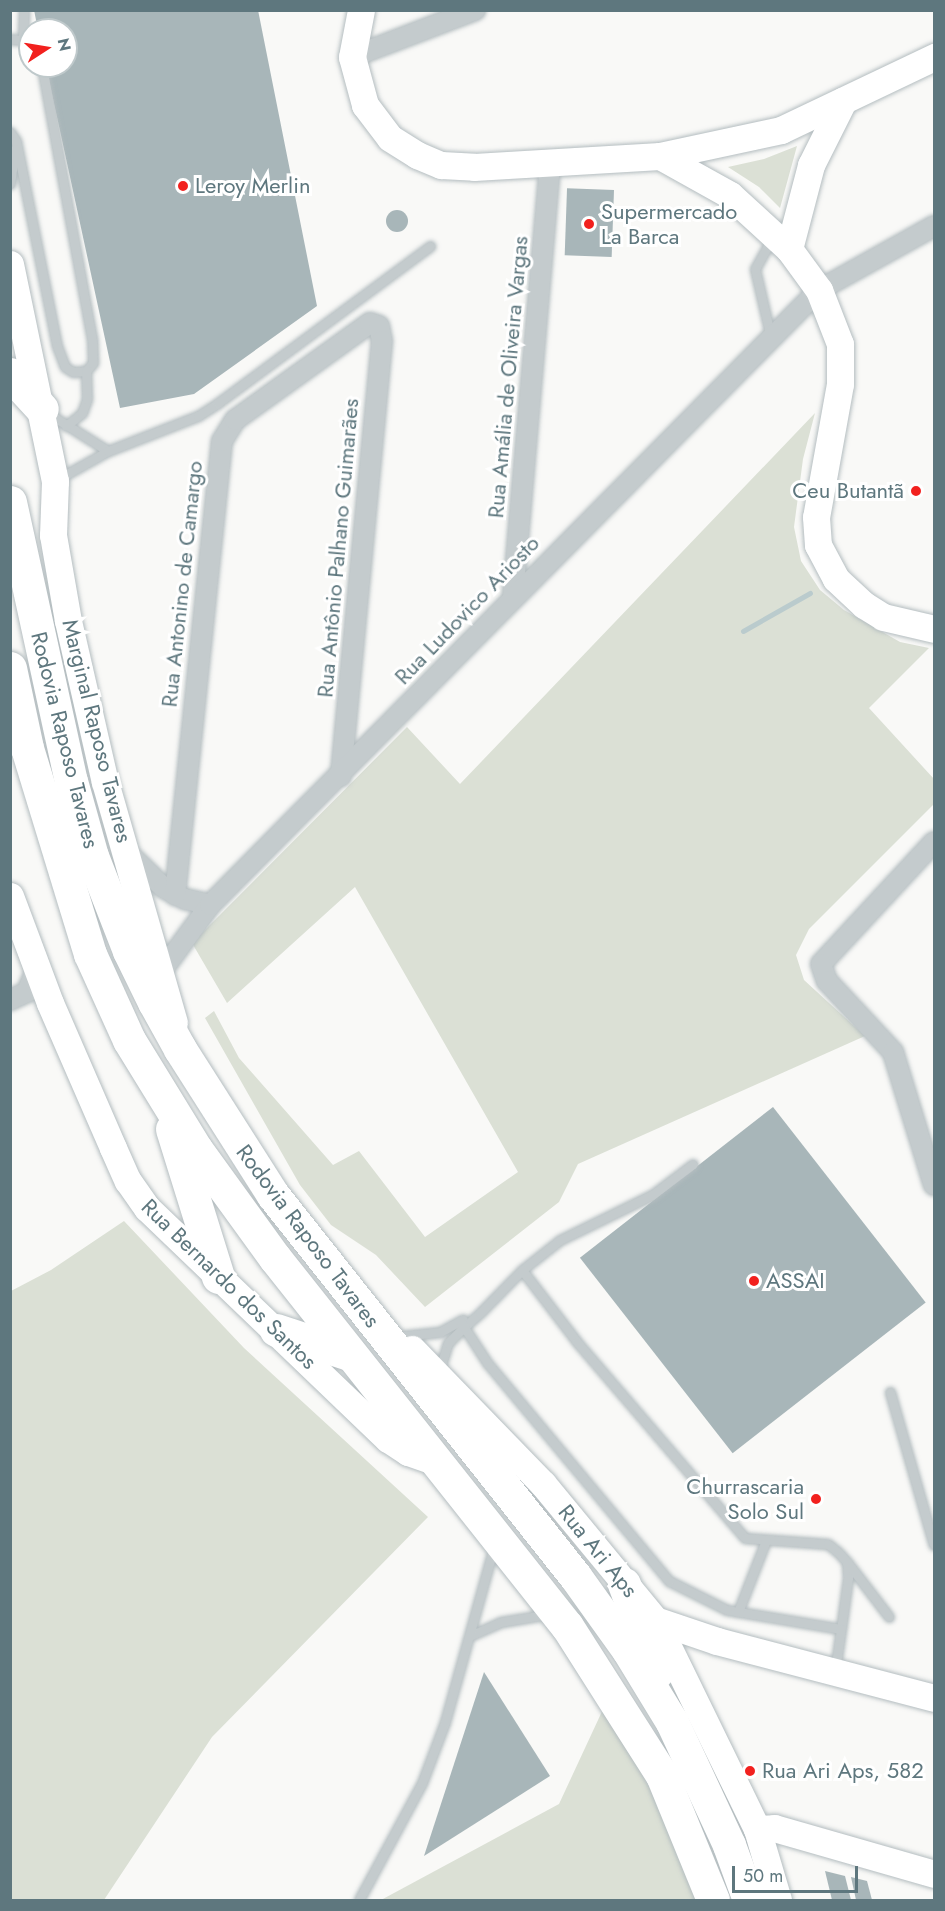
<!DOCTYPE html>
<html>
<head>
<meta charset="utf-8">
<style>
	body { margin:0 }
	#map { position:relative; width:945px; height:1911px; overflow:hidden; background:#f9f9f7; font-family:Jost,sans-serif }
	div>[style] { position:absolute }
	.green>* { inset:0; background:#dbe0d5 }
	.stream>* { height:5px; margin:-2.5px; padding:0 2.5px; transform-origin:2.5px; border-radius:2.5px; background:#bacbcd }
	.building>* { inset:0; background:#a8b6b9; transform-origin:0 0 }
	.round { border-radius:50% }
	.roads { filter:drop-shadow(0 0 2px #b4bdc0) drop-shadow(0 0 2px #b4bdc0) }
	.lane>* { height:9px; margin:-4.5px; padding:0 4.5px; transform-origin:4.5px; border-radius:4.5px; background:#c4cbcd }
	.street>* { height:20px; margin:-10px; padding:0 10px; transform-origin:10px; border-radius:10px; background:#c4cbcd }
	.secondary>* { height:27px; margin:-13.5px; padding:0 13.5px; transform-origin:13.5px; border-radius:13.5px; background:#fff }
	.highway>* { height:33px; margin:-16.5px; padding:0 16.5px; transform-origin:16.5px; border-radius:16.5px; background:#fff }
	.dots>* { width:16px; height:16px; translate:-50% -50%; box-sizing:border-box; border:3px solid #fff; border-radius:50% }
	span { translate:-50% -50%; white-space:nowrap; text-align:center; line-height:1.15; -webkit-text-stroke:6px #fff; paint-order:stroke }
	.poi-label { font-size:22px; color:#5e777e }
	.left { translate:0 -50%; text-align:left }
	.right { translate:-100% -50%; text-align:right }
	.street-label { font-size:22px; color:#5e777e }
	.frame { position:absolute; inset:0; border:12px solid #5e777e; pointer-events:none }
	.north { position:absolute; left:18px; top:18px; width:60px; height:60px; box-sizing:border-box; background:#fff; border:2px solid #bfc9cb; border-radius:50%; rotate:78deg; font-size:16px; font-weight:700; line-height:24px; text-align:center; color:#5e777e }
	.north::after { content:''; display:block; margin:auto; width:21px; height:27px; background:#f2211e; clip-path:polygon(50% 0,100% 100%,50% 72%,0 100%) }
	.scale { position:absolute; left:732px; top:1866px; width:126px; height:27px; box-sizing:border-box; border:3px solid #5e777e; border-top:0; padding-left:8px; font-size:18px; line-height:21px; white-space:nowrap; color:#5e777e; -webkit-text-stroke:4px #fff; paint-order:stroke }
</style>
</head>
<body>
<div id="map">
	<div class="green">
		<div style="clip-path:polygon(797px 146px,780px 208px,759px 187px,728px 167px,764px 159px)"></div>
		<div style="clip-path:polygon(815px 413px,803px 459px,794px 527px,801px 561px,820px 590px,844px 610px,900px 642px,929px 648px,869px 708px,934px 779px,934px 804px,809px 929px,796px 955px,804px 980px,865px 1036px,578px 1164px,559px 1202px,425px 1307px,376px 1255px,331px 1225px,300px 1185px,205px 1018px,214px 1011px,239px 1058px,333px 1165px,359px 1151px,425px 1237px,518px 1172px,355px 887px,227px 1003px,192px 943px,407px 727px,460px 784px)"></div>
		<div style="clip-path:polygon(124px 1221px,244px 1348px,428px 1517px,212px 1737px,104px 1900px,11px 1900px,11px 1291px,51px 1270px)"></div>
		<div style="clip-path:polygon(605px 1705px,650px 1788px,698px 1900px,381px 1900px,559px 1804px)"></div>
	</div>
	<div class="stream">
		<div style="left:743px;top:631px;width:77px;rotate:-29.6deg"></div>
	</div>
	<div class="building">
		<div style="clip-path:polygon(34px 10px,258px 10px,317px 306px,194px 394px,120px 408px,46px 66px,66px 66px,66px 30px,38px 30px)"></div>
		<div style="left:614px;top:190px;width:67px;height:47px;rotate:92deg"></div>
		<div class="round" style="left:386px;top:210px;width:22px;height:22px"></div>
		<div style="left:773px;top:1107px;width:248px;height:245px;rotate:52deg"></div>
		<div style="clip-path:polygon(484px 1672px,550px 1776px,424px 1856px)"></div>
		<div style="clip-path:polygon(825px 1871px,845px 1876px,851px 1900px,832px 1900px)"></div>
		<div style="clip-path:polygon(851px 1877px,867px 1881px,872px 1900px,856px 1900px)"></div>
	</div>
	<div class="roads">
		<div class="lane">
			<div style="left:23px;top:38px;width:28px;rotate:-88deg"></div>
			<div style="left:10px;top:39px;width:20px;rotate:6deg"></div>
			<div style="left:10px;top:132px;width:11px;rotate:56deg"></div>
			<div style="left:16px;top:141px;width:209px;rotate:78.7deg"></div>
			<div style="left:57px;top:346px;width:22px;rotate:69deg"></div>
			<div style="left:65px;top:367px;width:9px;rotate:32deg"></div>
			<div style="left:73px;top:372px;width:13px;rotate:-4deg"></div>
			<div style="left:86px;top:371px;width:11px;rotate:-49deg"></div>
			<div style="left:93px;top:363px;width:24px;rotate:-92deg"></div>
			<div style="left:92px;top:339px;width:278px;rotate:-100.4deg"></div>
			<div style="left:10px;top:184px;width:35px;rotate:-82deg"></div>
			<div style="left:771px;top:338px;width:71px;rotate:-103.1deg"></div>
			<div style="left:755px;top:269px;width:37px;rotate:-61deg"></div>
			<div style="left:46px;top:412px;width:73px;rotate:32.2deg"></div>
			<div style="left:66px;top:426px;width:21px;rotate:-39deg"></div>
			<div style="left:82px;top:413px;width:15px;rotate:-70deg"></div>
			<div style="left:87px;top:399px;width:28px;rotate:-92deg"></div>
			<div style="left:58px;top:479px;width:57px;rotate:-29.2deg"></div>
			<div style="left:108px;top:451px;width:97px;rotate:-21.3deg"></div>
			<div style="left:198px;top:416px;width:24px;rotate:-33deg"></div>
			<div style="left:218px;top:403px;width:264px;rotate:-36.5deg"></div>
			<div style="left:522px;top:1270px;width:48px;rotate:-38.3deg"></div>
			<div style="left:560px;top:1240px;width:102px;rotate:-26.1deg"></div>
			<div style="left:652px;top:1195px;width:51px;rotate:-37.1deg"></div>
			<div style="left:402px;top:1336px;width:38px;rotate:-6deg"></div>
			<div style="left:440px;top:1332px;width:26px;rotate:-29deg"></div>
			<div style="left:439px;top:1372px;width:30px;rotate:-73deg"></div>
			<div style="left:448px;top:1343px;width:23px;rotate:-45deg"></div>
			<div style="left:464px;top:1327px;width:21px;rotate:-41deg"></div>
			<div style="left:480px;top:1313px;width:60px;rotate:-45.7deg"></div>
			<div style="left:522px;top:1270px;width:91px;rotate:52.6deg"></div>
			<div style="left:577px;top:1342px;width:258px;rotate:49.4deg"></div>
			<div style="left:745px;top:1538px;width:83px;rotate:4.1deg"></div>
			<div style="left:828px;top:1544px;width:13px;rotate:39deg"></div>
			<div style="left:838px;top:1552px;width:13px;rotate:48deg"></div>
			<div style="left:847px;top:1562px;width:16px;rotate:86deg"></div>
			<div style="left:848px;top:1578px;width:51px;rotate:97.8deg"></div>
			<div style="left:841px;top:1629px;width:116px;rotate:-170.5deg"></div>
			<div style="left:727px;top:1610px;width:65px;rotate:-153.4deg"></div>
			<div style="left:669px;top:1581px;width:283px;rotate:-129.8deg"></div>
			<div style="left:488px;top:1364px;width:44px;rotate:-123deg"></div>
			<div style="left:464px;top:1327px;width:7px;rotate:-124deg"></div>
			<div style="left:890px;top:1392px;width:159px;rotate:74deg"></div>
			<div style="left:847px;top:1562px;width:69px;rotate:52.6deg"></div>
			<div style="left:738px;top:1612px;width:77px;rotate:-68.7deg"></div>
			<div style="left:472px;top:1635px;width:32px;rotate:-24deg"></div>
			<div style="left:501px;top:1622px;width:50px;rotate:-9.3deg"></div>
			<div style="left:835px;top:1671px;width:42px;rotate:-81.9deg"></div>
			<div style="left:359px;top:1900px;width:133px;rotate:-61.7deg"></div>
			<div style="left:422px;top:1783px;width:65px;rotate:-69.3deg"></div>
			<div style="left:445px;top:1722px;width:183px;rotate:-74.4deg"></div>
		</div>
		<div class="street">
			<div style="left:352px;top:57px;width:132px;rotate:-20.9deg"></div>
			<div style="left:513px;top:596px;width:436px;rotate:-85.1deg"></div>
			<div style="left:934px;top:842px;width:166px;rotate:132.8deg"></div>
			<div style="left:821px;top:964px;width:18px;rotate:71deg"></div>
			<div style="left:827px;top:981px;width:97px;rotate:47.1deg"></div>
			<div style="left:893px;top:1052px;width:139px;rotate:72.9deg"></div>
			<div style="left:128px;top:853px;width:50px;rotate:44.2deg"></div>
			<div style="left:164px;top:888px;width:24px;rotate:28deg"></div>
			<div style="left:185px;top:899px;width:26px;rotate:13deg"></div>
			<div style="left:175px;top:895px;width:456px;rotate:-84.1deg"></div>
			<div style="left:222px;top:441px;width:25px;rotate:-58deg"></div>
			<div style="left:235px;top:420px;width:166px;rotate:-35.7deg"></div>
			<div style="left:370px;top:323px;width:9px;rotate:18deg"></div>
			<div style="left:379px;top:326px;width:15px;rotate:79deg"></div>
			<div style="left:382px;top:341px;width:437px;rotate:95.4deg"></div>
			<div style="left:161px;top:972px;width:83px;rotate:-53.8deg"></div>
			<div style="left:210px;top:905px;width:866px;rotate:-45.28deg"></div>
			<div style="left:819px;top:290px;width:132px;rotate:-29.1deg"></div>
			<div style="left:10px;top:1000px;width:19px;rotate:-25deg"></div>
			<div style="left:27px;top:992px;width:27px;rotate:-68deg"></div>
		</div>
		<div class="secondary">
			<div style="left:361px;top:10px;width:48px;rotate:100.8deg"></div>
			<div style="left:352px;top:57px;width:50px;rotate:74.8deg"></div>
			<div style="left:365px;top:105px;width:41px;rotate:52.9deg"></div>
			<div style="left:390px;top:138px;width:32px;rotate:32deg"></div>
			<div style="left:417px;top:155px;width:26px;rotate:23deg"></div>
			<div style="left:441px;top:165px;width:33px;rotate:3deg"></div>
			<div style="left:474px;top:167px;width:186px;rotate:-3.4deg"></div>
			<div style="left:660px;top:156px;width:80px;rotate:29.1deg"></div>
			<div style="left:730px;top:195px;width:80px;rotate:42.5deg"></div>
			<div style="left:789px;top:249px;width:51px;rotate:53.8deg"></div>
			<div style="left:819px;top:290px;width:58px;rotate:68.7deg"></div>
			<div style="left:840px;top:344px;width:40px;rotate:90deg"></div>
			<div style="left:840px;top:384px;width:135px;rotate:100.2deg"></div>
			<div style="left:816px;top:517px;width:28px;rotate:86deg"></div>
			<div style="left:818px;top:545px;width:38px;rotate:62deg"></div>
			<div style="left:836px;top:579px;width:38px;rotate:43deg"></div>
			<div style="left:864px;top:605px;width:22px;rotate:32deg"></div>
			<div style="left:883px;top:617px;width:52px;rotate:13.2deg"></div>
			<div style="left:660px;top:156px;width:124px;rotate:-12.1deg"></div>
			<div style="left:781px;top:130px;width:170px;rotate:-25.5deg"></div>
			<div style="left:789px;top:249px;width:87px;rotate:-75.3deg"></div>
			<div style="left:811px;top:165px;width:72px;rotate:-63.4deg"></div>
			<div style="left:10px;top:264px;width:222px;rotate:78.3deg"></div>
			<div style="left:55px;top:481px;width:54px;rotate:92.1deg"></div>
			<div style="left:53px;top:535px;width:87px;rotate:80.1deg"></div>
			<div style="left:68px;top:621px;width:165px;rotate:77.1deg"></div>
			<div style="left:105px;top:782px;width:250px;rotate:74deg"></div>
			<div style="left:10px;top:896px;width:114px;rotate:69.5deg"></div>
			<div style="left:50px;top:1003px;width:158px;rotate:66.5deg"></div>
			<div style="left:113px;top:1148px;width:36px;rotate:66deg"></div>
			<div style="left:128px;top:1181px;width:33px;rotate:55deg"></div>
			<div style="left:147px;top:1208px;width:334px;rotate:43.8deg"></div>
			<div style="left:388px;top:1439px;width:24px;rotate:33deg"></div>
			<div style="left:408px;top:1452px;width:28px;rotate:19deg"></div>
			<div style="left:412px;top:1349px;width:188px;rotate:45.9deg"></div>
			<div style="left:543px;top:1484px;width:176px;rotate:50.5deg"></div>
			<div style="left:655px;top:1620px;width:233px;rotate:64deg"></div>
			<div style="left:757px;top:1829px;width:74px;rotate:73.5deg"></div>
			<div style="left:655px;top:1620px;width:65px;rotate:18.7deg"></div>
			<div style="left:717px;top:1641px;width:224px;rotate:14.7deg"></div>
			<div style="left:757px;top:1829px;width:17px;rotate:-3deg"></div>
			<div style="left:774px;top:1828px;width:166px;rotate:16deg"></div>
		</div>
		<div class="highway">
			<div style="left:10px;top:374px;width:47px;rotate:47.6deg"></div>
			<div style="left:10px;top:502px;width:286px;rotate:77.7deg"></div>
			<div style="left:71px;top:781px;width:78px;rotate:74.4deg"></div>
			<div style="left:92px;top:856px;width:102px;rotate:68.7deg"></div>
			<div style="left:129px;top:951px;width:57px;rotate:63.9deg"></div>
			<div style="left:154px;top:1002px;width:54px;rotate:61deg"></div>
			<div style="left:180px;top:1049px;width:173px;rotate:57.5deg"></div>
			<div style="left:273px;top:1195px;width:486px;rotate:51.6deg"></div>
			<div style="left:575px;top:1576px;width:91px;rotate:54.4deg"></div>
			<div style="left:628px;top:1650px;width:84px;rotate:58.6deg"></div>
			<div style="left:672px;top:1722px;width:136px;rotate:65.1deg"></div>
			<div style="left:729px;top:1845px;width:59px;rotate:70deg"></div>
			<div style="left:10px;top:668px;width:82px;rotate:78deg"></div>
			<div style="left:27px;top:748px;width:215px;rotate:73deg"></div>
			<div style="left:90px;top:954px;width:94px;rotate:65.6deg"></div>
			<div style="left:129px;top:1040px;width:128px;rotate:58.4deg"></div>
			<div style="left:196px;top:1149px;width:135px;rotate:54.1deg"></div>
			<div style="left:275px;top:1258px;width:470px;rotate:51.6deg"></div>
			<div style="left:567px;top:1626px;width:177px;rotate:57.5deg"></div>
			<div style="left:662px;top:1775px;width:135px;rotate:67.8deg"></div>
			<div style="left:172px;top:1129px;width:155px;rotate:72.7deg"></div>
			<div style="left:276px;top:1330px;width:77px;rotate:18.2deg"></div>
			<div style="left:624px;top:1584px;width:94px;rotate:69.4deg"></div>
		</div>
	</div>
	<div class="dots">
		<div style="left:183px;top:186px;background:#f2211e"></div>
		<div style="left:589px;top:224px;background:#f2211e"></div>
		<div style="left:916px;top:491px;background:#f2211e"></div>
		<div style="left:754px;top:1281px;background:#f2211e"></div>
		<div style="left:816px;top:1499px;background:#f2211e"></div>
		<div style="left:750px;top:1771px;background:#f2211e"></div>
	</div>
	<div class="poi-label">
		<span class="left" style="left:195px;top:186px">Leroy Merlin</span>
		<span class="left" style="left:601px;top:224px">Supermercado<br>La Barca</span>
		<span class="right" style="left:904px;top:491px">Ceu Butantã</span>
		<span class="left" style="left:766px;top:1281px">ASSAI</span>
		<span class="right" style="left:804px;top:1499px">Churrascaria<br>Solo Sul</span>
		<span class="left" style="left:762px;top:1771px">Rua Ari Aps, 582</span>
	</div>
	<div class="street-label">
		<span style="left:508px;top:377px;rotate:-85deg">Rua Amália de Oliveira Vargas</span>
		<span style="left:338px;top:548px;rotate:-85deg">Rua Antônio Palhano Guimarães</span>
		<span style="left:182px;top:584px;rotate:-84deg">Rua Antonino de Camargo</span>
		<span style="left:467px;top:610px;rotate:-46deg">Rua Ludovico Ariosto</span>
		<span style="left:97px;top:731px;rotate:76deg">Marginal Raposo Tavares</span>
		<span style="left:65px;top:740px;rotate:76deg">Rodovia Raposo Tavares</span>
		<span style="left:308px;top:1236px;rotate:53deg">Rodovia Raposo Tavares</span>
		<span style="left:229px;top:1284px;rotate:44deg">Rua Bernardo dos Santos</span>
		<span style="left:598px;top:1551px;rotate:51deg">Rua Ari Aps</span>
	</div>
	<div class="frame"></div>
	<div class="north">N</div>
	<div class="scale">50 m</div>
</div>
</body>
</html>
